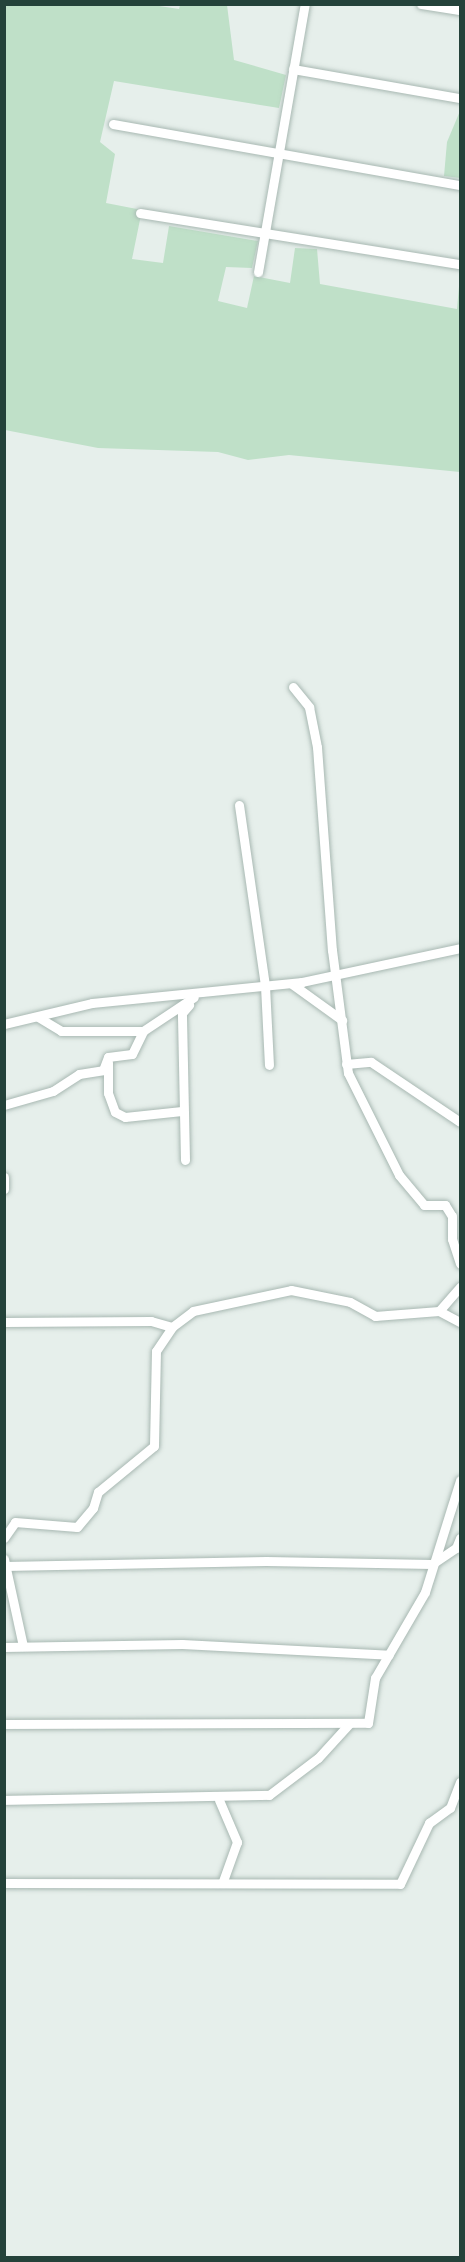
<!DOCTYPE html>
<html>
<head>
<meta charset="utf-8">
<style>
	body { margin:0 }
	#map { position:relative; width:465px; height:2262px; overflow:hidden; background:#e6efeb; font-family:Arial,sans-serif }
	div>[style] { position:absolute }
	.green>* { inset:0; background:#bfe0c8 }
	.roads { filter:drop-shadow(0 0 2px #a8b8b2) drop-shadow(0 0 2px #a8b8b2) }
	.minor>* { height:9px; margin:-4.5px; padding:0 4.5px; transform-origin:4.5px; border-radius:4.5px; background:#fff }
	span { translate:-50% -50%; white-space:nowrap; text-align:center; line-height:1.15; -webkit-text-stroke:5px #f7fbf9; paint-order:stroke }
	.frame { position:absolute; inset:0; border:6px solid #24423a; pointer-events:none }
</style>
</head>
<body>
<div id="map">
	<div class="green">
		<div style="clip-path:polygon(146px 4px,179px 9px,180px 5px,227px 5px,234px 60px,286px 75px,279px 108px,114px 81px,100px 142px,115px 154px,106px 203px,142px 210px,132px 259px,163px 263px,169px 226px,258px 241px,252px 268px,226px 267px,218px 301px,247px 308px,254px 276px,290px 283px,295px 248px,317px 249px,320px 284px,457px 309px,460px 275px,460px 472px,289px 455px,248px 460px,218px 452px,98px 448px,5px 430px,4px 5px)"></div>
		<div style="clip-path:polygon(460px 111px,460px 178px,444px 176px,447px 142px)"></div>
	</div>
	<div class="roads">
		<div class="minor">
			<div style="left:421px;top:4px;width:39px;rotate:9deg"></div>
			<div style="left:293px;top:69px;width:169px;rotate:9.9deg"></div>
			<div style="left:113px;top:124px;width:352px;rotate:10deg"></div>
			<div style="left:140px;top:213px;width:324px;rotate:9.1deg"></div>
			<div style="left:258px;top:272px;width:272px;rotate:-80.1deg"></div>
			<div style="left:293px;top:687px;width:26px;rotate:51deg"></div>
			<div style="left:309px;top:707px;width:41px;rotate:78.7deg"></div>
			<div style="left:317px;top:747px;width:204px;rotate:85.8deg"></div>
			<div style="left:332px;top:950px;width:124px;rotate:82.6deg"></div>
			<div style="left:348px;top:1073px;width:114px;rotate:63.4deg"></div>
			<div style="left:399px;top:1175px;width:39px;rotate:50deg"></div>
			<div style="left:424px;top:1205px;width:21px"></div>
			<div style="left:445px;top:1205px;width:13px;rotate:58deg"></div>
			<div style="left:452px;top:1216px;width:23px;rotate:90deg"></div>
			<div style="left:452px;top:1239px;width:26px;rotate:72deg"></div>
			<div style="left:239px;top:805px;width:183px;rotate:81.8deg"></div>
			<div style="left:265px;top:986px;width:79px;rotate:87.1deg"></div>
			<div style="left:292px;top:984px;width:62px;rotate:35.8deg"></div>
			<div style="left:38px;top:1017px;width:27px;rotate:31deg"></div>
			<div style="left:61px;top:1031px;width:82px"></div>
			<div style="left:4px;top:1024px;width:90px;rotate:-13.4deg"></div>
			<div style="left:92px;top:1003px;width:211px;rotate:-5.7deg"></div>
			<div style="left:302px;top:982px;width:162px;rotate:-12.1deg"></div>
			<div style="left:108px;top:1062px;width:31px;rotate:90deg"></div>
			<div style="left:108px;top:1093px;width:20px;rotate:70deg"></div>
			<div style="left:115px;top:1112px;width:11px;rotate:27deg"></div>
			<div style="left:125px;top:1117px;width:57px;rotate:-6deg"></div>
			<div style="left:346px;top:1064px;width:25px;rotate:-5deg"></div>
			<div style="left:371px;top:1062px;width:107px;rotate:34deg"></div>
			<div style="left:4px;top:1105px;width:51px;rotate:-15.9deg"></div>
			<div style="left:53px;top:1091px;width:31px;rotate:-33deg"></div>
			<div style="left:79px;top:1074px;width:24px;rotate:-9deg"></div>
			<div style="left:103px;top:1070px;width:14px;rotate:-69deg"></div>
			<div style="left:108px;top:1057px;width:24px;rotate:-7deg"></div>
			<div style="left:132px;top:1054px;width:25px;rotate:-64deg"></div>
			<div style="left:143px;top:1031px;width:61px;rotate:-33.7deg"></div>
			<div style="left:185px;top:1160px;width:147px;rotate:-91.2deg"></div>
			<div style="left:182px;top:1013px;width:11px;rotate:-49deg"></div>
			<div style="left:4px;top:1177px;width:12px;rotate:90deg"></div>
			<div style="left:439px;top:1311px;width:24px;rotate:28deg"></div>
			<div style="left:4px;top:1322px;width:147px;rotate:-0.4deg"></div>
			<div style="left:151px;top:1321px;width:22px;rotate:16deg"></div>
			<div style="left:4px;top:1538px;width:19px;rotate:-55deg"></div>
			<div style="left:15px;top:1522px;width:62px;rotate:4.6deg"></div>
			<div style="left:77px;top:1527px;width:25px;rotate:-50deg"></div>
			<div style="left:93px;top:1508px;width:17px;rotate:-73deg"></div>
			<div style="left:98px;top:1492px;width:72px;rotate:-39.4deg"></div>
			<div style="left:154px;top:1446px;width:95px;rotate:-88.8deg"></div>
			<div style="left:156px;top:1351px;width:29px;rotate:-56deg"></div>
			<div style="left:172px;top:1327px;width:26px;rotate:-37deg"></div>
			<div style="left:193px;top:1311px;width:100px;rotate:-12.1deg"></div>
			<div style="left:291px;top:1290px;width:60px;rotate:11.5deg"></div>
			<div style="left:350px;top:1302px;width:29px;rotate:29deg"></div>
			<div style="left:375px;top:1316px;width:64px;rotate:-4.5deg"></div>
			<div style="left:439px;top:1311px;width:32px;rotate:-49deg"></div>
			<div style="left:4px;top:1559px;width:89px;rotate:77.7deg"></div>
			<div style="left:4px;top:1566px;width:262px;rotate:-1.1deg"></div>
			<div style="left:266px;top:1561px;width:166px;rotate:1deg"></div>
			<div style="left:432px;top:1564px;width:29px;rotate:-34deg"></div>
			<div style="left:456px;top:1548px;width:11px;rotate:-68deg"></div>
			<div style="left:4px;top:1647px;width:178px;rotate:-1deg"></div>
			<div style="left:182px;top:1644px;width:207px;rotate:3deg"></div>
			<div style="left:4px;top:1724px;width:364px;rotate:-0.2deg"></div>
			<div style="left:368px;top:1723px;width:46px;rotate:-81.2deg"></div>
			<div style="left:375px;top:1678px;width:99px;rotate:-59.8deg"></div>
			<div style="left:425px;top:1592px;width:117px;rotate:-72.6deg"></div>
			<div style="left:4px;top:1800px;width:265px;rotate:-1.1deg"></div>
			<div style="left:269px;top:1795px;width:61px;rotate:-37.1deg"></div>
			<div style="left:318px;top:1758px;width:47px;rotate:-47.6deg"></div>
			<div style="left:219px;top:1800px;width:46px;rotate:66.8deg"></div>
			<div style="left:237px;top:1842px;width:41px;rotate:109.7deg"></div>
			<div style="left:4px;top:1883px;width:396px;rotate:0.1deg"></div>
			<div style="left:400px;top:1884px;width:68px;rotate:-64.6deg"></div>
			<div style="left:429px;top:1823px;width:26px;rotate:-36deg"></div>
			<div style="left:450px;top:1808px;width:28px;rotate:-69deg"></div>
		</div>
	</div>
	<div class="frame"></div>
</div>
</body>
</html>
